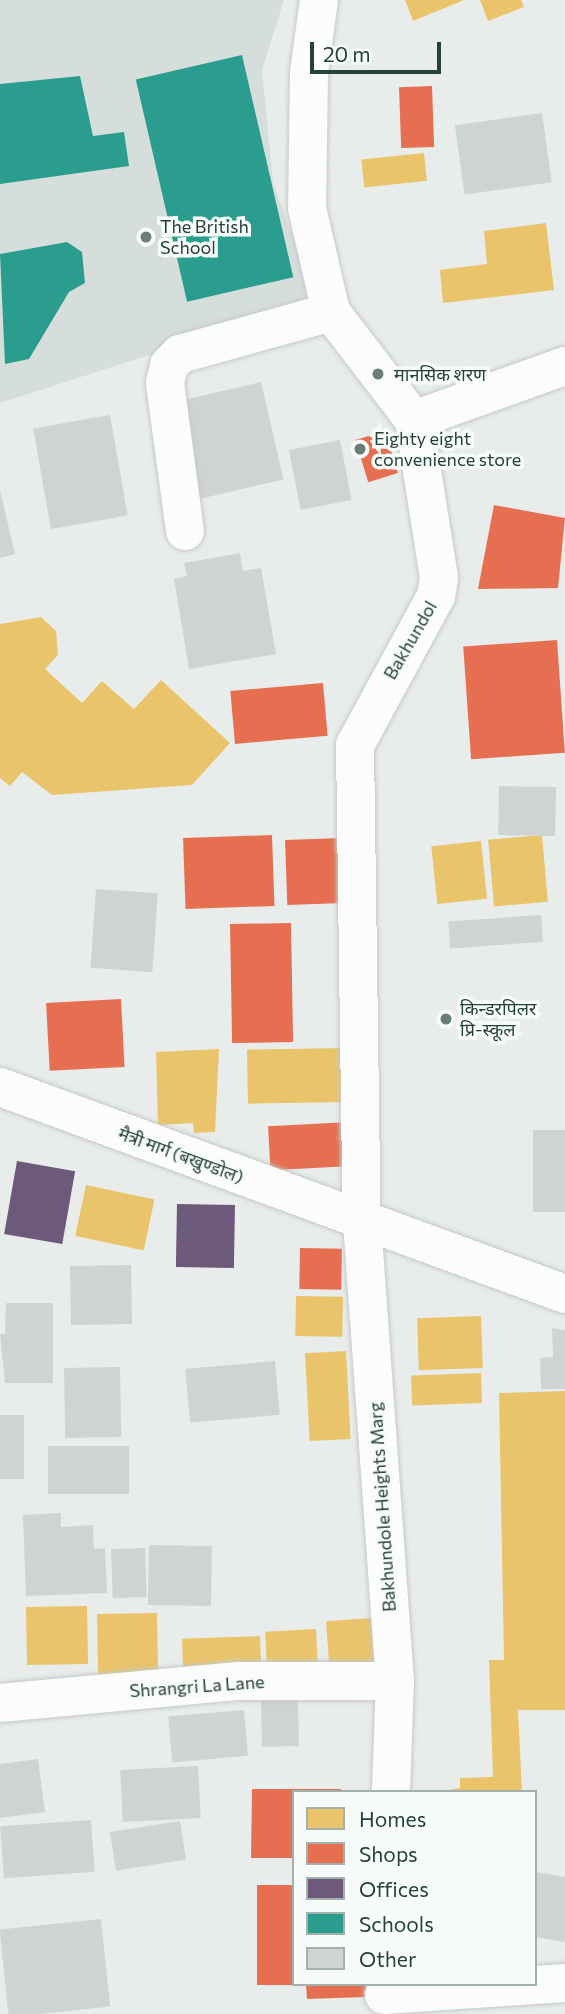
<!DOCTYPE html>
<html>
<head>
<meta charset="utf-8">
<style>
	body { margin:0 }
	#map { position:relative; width:565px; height:2014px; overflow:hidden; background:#e8edeb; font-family:Commissioner,"Noto Sans Devanagari",sans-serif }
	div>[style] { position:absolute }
	.built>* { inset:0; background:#d6dedb }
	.homes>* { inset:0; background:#e9c46a; transform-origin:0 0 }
	.shops>* { inset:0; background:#e76f51; transform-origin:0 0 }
	.offices>* { inset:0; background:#6d597a; transform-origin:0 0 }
	.schools>* { inset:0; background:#2a9d8f; transform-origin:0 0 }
	.building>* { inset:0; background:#cfd4d2; transform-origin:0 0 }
	.roads { filter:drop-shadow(0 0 2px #c5cac8) drop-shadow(0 0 2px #c5cac8) }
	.minor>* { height:38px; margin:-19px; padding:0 19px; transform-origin:19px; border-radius:19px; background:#fcfcfc }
	.dots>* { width:19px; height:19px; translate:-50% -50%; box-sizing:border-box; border:4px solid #f7fbf9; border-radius:50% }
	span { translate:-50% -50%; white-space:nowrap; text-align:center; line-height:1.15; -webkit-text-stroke:7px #f7fbf9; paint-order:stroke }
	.poi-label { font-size:18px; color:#24423a }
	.left { translate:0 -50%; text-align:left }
	.street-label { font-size:18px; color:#24423a }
	.legend { position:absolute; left:292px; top:1790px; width:245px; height:196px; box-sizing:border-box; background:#f7fbf9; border:2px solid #a3b1ad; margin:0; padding:9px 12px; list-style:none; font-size:21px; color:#24423a }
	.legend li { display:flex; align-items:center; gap:14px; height:35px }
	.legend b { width:35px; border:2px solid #a3b1ad }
	.scale { position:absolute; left:310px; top:42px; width:131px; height:32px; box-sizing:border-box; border:4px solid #24423a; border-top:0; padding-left:9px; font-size:21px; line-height:24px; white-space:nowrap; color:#24423a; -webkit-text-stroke:5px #f7fbf9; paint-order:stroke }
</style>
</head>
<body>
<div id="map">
	<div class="built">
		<div style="clip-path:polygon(0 0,284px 0,262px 70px,273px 182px,312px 292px,286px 311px,0 403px)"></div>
	</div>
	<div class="homes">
		<div style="clip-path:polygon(405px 0,464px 0,413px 21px)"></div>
		<div style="clip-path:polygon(480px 0,521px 0,524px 7px,488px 21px)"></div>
		<div style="left:424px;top:153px;width:28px;height:63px;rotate:84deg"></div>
		<div style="clip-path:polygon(546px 223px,554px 290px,443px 303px,440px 270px,487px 264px,484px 231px)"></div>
		<div style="clip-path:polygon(41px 617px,56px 631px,58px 655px,45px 669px,82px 703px,102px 681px,134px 709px,161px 680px,230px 743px,192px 785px,52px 795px,22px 772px,10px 786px,0 778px,0 624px)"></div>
		<div style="left:542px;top:835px;width:67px;height:54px;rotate:85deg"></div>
		<div style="left:481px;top:841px;width:58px;height:50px;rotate:84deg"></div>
		<div style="left:346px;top:1048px;width:54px;height:99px;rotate:89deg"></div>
		<div style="clip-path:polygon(219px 1049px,215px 1132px,194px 1133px,193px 1123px,158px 1125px,156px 1052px)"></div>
		<div style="left:86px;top:1185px;width:70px;height:52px;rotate:12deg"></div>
		<div style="left:296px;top:1296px;width:47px;height:40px;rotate:1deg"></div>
		<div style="left:481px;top:1316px;width:52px;height:64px;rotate:88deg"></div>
		<div style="left:346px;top:1351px;width:88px;height:41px;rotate:87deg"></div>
		<div style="left:481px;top:1373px;width:30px;height:70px;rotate:88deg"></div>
		<div style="clip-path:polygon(565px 1391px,565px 1710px,518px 1710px,522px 1792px,438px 1792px,460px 1788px,460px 1778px,493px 1777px,489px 1660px,504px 1660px,499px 1393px)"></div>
		<div style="left:87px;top:1606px;width:58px;height:61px;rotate:89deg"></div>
		<div style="left:157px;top:1613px;width:62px;height:60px;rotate:89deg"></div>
		<div style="left:372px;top:1618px;width:45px;height:46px;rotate:86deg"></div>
		<div style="left:316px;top:1629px;width:37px;height:51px;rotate:87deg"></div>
		<div style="left:260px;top:1636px;width:32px;height:78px;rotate:88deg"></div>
	</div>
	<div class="shops">
		<div style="left:432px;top:86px;width:61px;height:33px;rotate:88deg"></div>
		<div style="left:385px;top:431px;width:44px;height:31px;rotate:73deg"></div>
		<div style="clip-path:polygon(494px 505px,565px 518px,558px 588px,478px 589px)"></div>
		<div style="left:557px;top:640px;width:113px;height:94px;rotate:86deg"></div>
		<div style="left:323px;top:683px;width:53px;height:93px;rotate:85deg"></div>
		<div style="left:272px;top:835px;width:71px;height:89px;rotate:88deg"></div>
		<div style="left:341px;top:838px;width:65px;height:56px;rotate:88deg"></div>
		<div style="left:291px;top:923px;width:119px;height:61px;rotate:89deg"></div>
		<div style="left:121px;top:999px;width:68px;height:75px;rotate:87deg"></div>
		<div style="left:350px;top:1122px;width:44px;height:82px;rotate:87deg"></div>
		<div style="left:300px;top:1248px;width:42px;height:41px;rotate:1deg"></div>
		<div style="clip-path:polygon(252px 1789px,341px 1789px,341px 1792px,294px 1792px,294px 1858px,251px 1858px)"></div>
		<div style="left:294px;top:1885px;width:100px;height:37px;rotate:90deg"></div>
		<div style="clip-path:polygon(306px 1984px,366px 1984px,366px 1997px,307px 1999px)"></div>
	</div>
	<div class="offices">
		<div style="left:17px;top:1161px;width:59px;height:74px;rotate:10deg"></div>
		<div style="left:177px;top:1204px;width:58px;height:63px;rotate:1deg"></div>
	</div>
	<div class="schools">
		<div style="left:242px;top:55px;width:228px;height:109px;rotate:77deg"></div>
		<div style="clip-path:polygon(80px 76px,93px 136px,124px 132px,129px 166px,0 184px,0 84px)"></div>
		<div style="clip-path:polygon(67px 242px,82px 252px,85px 283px,69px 292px,29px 359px,5px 364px,0 254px)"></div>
	</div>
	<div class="building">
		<div style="left:542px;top:113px;width:70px;height:88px;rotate:82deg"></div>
		<div style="left:261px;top:382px;width:100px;height:91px;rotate:77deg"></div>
		<div style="left:110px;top:415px;width:102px;height:78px;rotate:80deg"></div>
		<div style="left:340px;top:440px;width:61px;height:52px;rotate:79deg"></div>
		<div style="clip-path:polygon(0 490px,15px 554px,0 558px)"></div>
		<div style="clip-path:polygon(240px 553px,243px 571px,261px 568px,276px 654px,189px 669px,174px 579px,187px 576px,184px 563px)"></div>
		<div style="left:499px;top:786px;width:57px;height:49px;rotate:1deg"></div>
		<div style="left:96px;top:889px;width:62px;height:79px;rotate:4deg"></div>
		<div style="left:541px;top:915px;width:27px;height:93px;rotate:86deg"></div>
		<div style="left:565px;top:1130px;width:82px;height:32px;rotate:90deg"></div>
		<div style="left:131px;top:1265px;width:59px;height:61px;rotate:89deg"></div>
		<div style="clip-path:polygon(6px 1303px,53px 1303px,53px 1383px,5px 1383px,0 1334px,5px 1334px)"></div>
		<div style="clip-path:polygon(552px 1328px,565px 1330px,565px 1389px,541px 1389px,540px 1358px,553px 1357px)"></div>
		<div style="left:275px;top:1361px;width:54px;height:90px;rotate:85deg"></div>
		<div style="left:120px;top:1367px;width:70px;height:56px;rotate:89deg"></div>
		<div style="left:0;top:1415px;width:24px;height:64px"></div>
		<div style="left:129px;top:1446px;width:48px;height:81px;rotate:90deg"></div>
		<div style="clip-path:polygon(61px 1513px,61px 1527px,93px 1525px,94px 1549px,105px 1548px,107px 1593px,26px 1596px,23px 1515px)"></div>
		<div style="left:149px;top:1545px;width:63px;height:60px;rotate:1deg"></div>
		<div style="left:145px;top:1548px;width:49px;height:34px;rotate:88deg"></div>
		<div style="left:298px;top:1695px;width:51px;height:37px;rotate:89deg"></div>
		<div style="left:244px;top:1710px;width:46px;height:76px;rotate:85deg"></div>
		<div style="clip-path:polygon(38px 1759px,45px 1812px,0 1818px,0 1764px)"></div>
		<div style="left:198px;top:1766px;width:52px;height:78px;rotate:87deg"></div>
		<div style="left:91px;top:1820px;width:52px;height:91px;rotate:86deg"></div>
		<div style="left:180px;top:1821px;width:39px;height:71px;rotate:81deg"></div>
		<div style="clip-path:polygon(535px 1872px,565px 1877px,565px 1942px,535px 1937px)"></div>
		<div style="left:101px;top:1919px;width:88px;height:102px;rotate:84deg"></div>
	</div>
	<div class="roads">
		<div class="minor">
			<div style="left:319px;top:0;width:73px;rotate:97.9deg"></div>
			<div style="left:309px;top:72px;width:136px;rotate:90.8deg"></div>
			<div style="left:307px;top:208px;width:107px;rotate:77deg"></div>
			<div style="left:331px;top:312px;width:136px;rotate:52.5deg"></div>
			<div style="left:414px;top:420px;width:160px;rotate:81deg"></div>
			<div style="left:439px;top:578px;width:18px;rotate:99deg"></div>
			<div style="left:436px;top:596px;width:170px;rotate:118.5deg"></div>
			<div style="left:355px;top:745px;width:477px;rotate:89.2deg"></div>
			<div style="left:362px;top:1222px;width:460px;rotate:85.9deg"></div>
			<div style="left:395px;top:1681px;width:111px;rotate:92.1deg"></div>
			<div style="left:414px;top:420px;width:160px;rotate:-19.7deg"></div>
			<div style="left:185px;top:531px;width:149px;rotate:-97.7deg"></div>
			<div style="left:165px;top:383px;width:18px;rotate:-77deg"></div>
			<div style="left:169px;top:365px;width:16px;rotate:-45deg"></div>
			<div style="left:180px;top:354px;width:157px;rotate:-15.5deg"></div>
			<div style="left:0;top:1087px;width:602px;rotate:20.12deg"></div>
			<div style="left:0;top:1703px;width:240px;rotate:-5.3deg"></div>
			<div style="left:239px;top:1681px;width:156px"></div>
			<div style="left:384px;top:1995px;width:181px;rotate:-3.8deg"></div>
		</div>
	</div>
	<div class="dots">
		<div style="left:146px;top:237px;background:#697e78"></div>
		<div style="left:378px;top:374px;background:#697e78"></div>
		<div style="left:360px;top:449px;background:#697e78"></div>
		<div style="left:446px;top:1019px;background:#697e78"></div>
	</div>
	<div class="poi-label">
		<span class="left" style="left:160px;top:237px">The British<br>School</span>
		<span class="left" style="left:394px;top:374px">मानसिक शरण</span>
		<span class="left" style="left:374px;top:449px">Eighty eight<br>convenience store</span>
		<span class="left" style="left:460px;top:1019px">किन्डरपिलर<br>प्रि-स्कूल</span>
	</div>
	<div class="street-label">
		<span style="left:410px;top:640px;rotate:-60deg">Bakhundol</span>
		<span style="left:181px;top:1155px;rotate:20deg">मैत्री मार्ग (बखुण्डोल)</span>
		<span style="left:382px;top:1507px;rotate:-94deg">Bakhundole Heights Marg</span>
		<span style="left:197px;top:1686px;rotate:-4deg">Shrangri La Lane</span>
	</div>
	<ul class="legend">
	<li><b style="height:19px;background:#e9c46a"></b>Homes</li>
	<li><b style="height:19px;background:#e76f51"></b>Shops</li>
	<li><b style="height:19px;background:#6d597a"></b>Offices</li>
	<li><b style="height:19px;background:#2a9d8f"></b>Schools</li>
	<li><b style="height:19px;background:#cfd4d2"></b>Other</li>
	</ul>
	<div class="scale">20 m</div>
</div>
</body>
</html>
